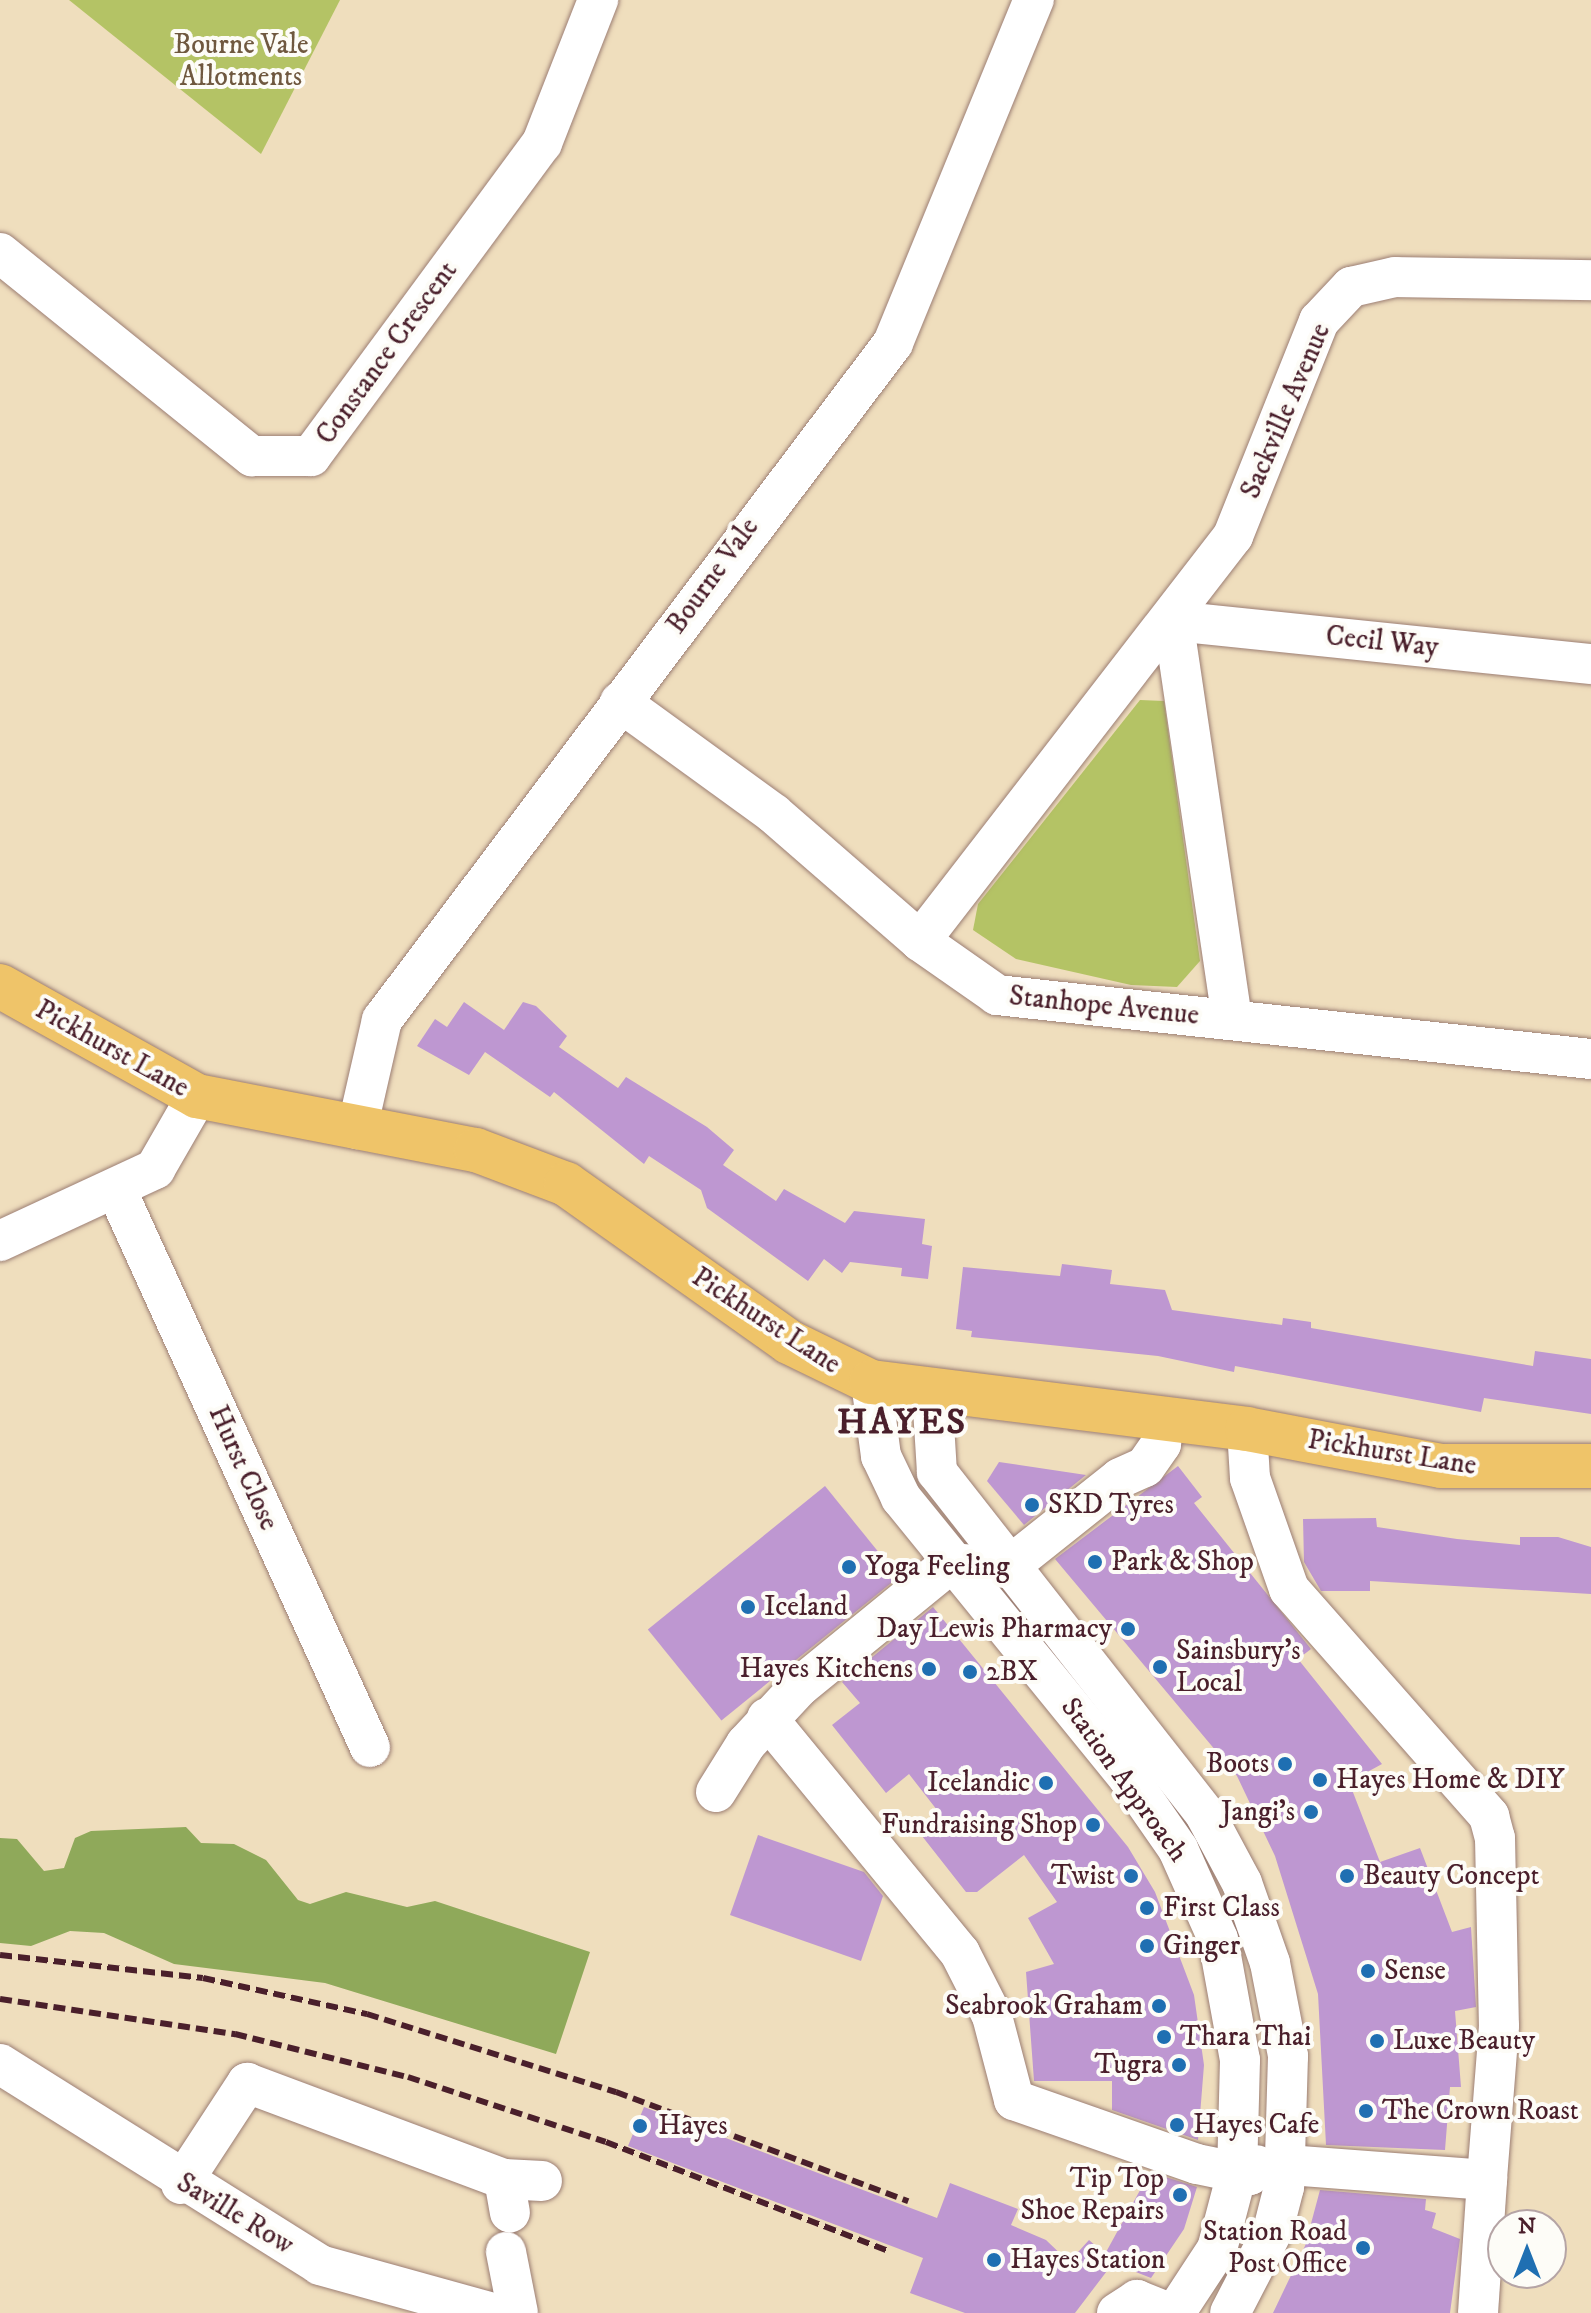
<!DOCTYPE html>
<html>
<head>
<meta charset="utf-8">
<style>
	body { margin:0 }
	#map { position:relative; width:1591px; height:2313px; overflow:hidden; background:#efdebd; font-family:"IM FELL DW Pica",serif }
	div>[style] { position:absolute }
	.green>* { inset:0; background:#b4c365 }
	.forest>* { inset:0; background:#8fa95a }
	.building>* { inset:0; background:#be97d1; transform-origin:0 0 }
	.roads { filter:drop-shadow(0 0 2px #9c7e74) drop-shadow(0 0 2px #9c7e74) }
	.minor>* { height:40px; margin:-20px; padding:0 20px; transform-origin:20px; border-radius:20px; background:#fff }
	.major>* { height:44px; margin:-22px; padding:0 22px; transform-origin:22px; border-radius:22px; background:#efc469 }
	.rail>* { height:6px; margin-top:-3px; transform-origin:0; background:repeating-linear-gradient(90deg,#4a1f2b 0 12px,transparent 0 18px) }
	.dots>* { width:22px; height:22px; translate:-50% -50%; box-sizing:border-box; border:4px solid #fdfcf7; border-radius:50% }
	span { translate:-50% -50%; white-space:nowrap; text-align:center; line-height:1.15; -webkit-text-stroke:8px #fdfcf7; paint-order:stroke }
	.park-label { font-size:28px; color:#6f583f }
	.street-label { font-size:28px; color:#4a1f2b }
	.poi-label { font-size:28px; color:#4a1f2b }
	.left { translate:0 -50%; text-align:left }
	.right { translate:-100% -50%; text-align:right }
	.district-label { font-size:36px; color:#4a1f2b; font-weight:700; letter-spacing:2px }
	.north { position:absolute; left:1487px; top:2209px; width:80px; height:80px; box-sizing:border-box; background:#fdfcf7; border:2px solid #b5a4a5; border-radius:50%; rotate:0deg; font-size:22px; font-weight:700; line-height:32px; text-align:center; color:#4a1f2b }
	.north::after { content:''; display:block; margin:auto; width:28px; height:36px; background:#1f6fb2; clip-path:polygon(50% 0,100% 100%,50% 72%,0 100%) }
</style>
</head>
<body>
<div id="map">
	<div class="green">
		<div style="clip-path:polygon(69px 0,340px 0,261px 154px)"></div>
		<div style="clip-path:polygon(1140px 700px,1164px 701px,1200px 961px,1177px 987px,1131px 985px,1016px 959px,973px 930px,978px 904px)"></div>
	</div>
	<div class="forest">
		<div style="clip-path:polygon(186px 1827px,201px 1843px,234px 1844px,266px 1860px,298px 1900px,310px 1904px,346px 1892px,407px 1907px,435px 1901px,590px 1952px,556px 2054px,325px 1983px,174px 1964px,104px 1933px,70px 1931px,31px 1946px,0 1943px,0 1838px,17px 1839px,44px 1871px,64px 1868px,75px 1838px,91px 1831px)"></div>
	</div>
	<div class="building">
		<div style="clip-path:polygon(464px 1002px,504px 1030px,523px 1002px,536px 1006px,567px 1036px,559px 1047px,618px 1088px,626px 1077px,707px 1127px,734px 1150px,723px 1165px,776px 1201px,784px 1189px,845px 1223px,854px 1211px,925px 1219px,922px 1244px,932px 1246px,928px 1279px,901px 1276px,902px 1268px,850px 1262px,842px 1273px,824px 1259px,808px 1281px,707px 1208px,701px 1190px,649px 1156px,644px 1164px,554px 1092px,550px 1097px,485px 1052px,469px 1075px,417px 1046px,435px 1019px,447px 1027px)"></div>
		<div style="clip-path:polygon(1062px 1264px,1112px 1270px,1110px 1284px,1165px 1290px,1172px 1310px,1282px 1325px,1283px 1318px,1311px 1322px,1311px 1328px,1533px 1366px,1535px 1351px,1591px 1359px,1591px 1414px,1484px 1398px,1481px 1412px,1235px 1366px,1234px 1372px,1158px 1356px,971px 1337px,972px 1331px,956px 1329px,963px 1267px,1060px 1276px)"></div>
		<div style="clip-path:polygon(999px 1462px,1086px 1475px,1024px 1525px,987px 1481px)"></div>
		<div style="clip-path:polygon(1178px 1466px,1202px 1497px,1194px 1503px,1311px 1649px,1298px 1659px,1382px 1764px,1349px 1782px,1380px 1862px,1420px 1848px,1452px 1932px,1471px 1927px,1476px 2007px,1455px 2011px,1461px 2087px,1450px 2087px,1445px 2150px,1326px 2145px,1318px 1994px,1275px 1856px,1237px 1776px,1055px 1559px)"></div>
		<div style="left:825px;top:1486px;width:117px;height:228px;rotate:51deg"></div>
		<div style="clip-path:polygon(1376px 1518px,1377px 1527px,1457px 1539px,1520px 1545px,1520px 1537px,1558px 1537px,1591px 1547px,1591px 1594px,1370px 1581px,1370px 1591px,1321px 1591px,1304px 1562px,1303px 1519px)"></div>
		<div style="clip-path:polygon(933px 1607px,1128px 1847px,1155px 1892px,1194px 1995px,1204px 2065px,1198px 2140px,1112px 2110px,1112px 2081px,1034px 2081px,1026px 1972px,1054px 1964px,1028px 1918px,1057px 1902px,1024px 1855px,977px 1892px,966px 1892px,922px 1836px,944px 1819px,909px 1774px,886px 1793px,832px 1725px,860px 1703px,842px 1682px)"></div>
		<div style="clip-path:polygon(758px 1835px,864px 1872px,883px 1896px,861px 1961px,730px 1915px)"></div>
		<div style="clip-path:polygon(644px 2107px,937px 2218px,950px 2183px,1018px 2209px,1011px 2225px,1046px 2240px,1069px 2262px,1089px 2240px,1105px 2254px,1150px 2172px,1197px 2187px,1184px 2229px,1151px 2278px,1113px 2263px,1075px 2313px,965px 2313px,910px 2293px,923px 2258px,628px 2146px)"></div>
		<div style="clip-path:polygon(1320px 2190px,1426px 2199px,1425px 2210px,1436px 2213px,1432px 2228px,1460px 2239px,1450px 2313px,1273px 2313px,1305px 2246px)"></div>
	</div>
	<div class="roads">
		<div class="minor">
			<div style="left:0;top:253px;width:324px;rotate:38.9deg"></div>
			<div style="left:252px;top:456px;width:59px"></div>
			<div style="left:311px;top:456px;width:389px;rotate:-53.6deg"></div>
			<div style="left:542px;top:143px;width:154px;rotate:-68.6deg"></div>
			<div style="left:620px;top:702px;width:190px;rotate:36deg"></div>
			<div style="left:774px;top:814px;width:194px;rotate:41deg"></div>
			<div style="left:920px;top:941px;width:94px;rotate:35deg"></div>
			<div style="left:997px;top:995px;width:597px;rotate:6.15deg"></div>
			<div style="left:920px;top:941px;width:512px;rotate:-52.3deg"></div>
			<div style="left:1233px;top:536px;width:232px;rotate:-68.2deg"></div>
			<div style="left:1319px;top:321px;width:47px;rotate:-46.7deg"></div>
			<div style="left:1351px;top:287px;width:45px;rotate:-12.8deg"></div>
			<div style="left:1395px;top:277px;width:196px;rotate:0.9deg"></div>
			<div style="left:1232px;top:1019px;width:402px;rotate:-98.4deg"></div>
			<div style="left:1173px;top:621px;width:420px;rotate:5.9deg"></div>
			<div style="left:357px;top:1129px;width:112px;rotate:-77.1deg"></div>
			<div style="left:382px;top:1020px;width:848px;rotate:-52.95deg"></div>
			<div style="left:893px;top:343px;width:371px;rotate:-67.7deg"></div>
			<div style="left:116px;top:1189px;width:613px;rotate:65.53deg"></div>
			<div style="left:0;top:1241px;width:171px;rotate:-24.9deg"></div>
			<div style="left:155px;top:1169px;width:84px;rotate:-60.1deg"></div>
			<div style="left:871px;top:1382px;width:75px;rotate:82.3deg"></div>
			<div style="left:881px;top:1456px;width:47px;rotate:64.5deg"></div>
			<div style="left:901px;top:1498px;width:360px;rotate:50.9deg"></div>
			<div style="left:1128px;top:1777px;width:88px;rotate:55.2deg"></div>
			<div style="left:1178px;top:1849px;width:98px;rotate:66deg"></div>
			<div style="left:1218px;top:1939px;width:123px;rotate:79.7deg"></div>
			<div style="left:1240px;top:2060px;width:113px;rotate:91.5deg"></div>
			<div style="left:1237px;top:2173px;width:79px;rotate:104.7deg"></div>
			<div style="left:1217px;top:2249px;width:77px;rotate:123.3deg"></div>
			<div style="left:932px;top:1393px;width:79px;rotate:86.4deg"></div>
			<div style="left:937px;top:1472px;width:434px;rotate:51.9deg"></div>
			<div style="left:1205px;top:1814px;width:78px;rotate:61.8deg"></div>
			<div style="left:1242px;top:1883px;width:85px;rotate:70.7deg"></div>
			<div style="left:1270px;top:1963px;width:95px;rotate:79deg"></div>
			<div style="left:1288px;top:2056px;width:131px;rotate:91.7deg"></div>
			<div style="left:1284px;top:2187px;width:44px;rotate:104.3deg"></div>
			<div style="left:1273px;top:2230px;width:93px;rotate:117.4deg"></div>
			<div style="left:1247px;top:1429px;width:49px;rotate:86.5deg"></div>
			<div style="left:1250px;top:1478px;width:118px;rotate:70.6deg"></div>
			<div style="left:1289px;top:1589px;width:303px;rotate:48.6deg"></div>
			<div style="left:1489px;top:1816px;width:23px;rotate:75deg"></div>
			<div style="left:1495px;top:1838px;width:188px;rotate:88.8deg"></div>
			<div style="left:1499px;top:2026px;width:154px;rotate:94.5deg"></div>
			<div style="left:1487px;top:2180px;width:201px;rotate:-175.7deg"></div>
			<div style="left:767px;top:1718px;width:304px;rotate:50.6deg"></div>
			<div style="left:960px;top:1953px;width:71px;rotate:63.1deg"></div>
			<div style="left:992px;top:2016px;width:87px;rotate:75.3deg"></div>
			<div style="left:1014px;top:2100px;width:194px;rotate:19.3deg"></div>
			<div style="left:1197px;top:2164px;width:54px;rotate:11.7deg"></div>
			<div style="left:1250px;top:2175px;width:12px;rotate:-55deg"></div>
			<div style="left:716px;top:1792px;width:57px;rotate:-58deg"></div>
			<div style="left:746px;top:1744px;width:78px;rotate:-47.1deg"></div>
			<div style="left:799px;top:1687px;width:196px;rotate:-39.2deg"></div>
			<div style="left:951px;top:1563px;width:56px;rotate:5.1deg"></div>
			<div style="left:1007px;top:1568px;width:144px;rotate:-38.5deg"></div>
			<div style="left:1120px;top:1478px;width:27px;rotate:-24deg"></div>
			<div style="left:1145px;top:1467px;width:28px;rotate:-55deg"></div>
			<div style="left:1161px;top:1444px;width:26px;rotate:-83deg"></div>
			<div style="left:0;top:2064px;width:378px;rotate:32.1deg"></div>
			<div style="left:320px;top:2265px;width:180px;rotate:15.5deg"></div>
			<div style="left:504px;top:2179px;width:38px;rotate:3deg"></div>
			<div style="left:181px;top:2184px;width:121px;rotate:-56.8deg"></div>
			<div style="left:247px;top:2083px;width:274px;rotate:20.5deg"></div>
			<div style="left:504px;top:2179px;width:34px;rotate:80deg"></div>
			<div style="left:506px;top:2252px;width:62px;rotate:78.9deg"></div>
			<div style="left:1117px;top:2313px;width:24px;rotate:-33deg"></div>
			<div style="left:1137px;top:2300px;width:35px;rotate:22deg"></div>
			<div style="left:1478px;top:2313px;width:133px;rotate:-86.1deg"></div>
		</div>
		<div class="major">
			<div style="left:0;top:986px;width:226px;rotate:29.2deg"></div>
			<div style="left:197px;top:1096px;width:284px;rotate:11deg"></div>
			<div style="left:476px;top:1150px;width:96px;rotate:20.7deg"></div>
			<div style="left:566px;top:1184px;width:273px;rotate:35.3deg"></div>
			<div style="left:789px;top:1342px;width:91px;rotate:26deg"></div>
			<div style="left:871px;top:1382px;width:379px;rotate:7.1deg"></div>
			<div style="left:1247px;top:1429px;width:197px;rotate:10.8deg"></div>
			<div style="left:1441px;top:1466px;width:150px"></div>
		</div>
	</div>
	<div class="rail">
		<div style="left:0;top:1955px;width:204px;rotate:6.5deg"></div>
		<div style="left:203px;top:1978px;width:168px;rotate:12.4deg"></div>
		<div style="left:367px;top:2014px;width:261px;rotate:17.4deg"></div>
		<div style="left:616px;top:2092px;width:312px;rotate:20.5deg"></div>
		<div style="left:0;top:1999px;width:238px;rotate:8.5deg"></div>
		<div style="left:235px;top:2034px;width:178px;rotate:14deg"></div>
		<div style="left:408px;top:2077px;width:208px;rotate:18.2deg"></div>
		<div style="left:606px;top:2142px;width:302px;rotate:21.1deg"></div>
	</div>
	<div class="dots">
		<div style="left:1032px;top:1505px;background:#1f6fb2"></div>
		<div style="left:1095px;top:1562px;background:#1f6fb2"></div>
		<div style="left:849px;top:1567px;background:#1f6fb2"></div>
		<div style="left:748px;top:1607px;background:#1f6fb2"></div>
		<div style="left:1128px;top:1629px;background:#1f6fb2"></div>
		<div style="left:1160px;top:1667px;background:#1f6fb2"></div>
		<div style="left:929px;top:1669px;background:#1f6fb2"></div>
		<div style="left:970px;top:1672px;background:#1f6fb2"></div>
		<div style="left:1285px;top:1764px;background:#1f6fb2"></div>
		<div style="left:1320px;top:1780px;background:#1f6fb2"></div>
		<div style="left:1046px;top:1783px;background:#1f6fb2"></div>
		<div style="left:1311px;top:1812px;background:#1f6fb2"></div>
		<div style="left:1093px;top:1825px;background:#1f6fb2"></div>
		<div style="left:1131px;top:1876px;background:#1f6fb2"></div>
		<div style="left:1347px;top:1876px;background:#1f6fb2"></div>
		<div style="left:1147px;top:1908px;background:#1f6fb2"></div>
		<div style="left:1147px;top:1946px;background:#1f6fb2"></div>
		<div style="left:1368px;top:1971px;background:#1f6fb2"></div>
		<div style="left:1159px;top:2006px;background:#1f6fb2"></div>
		<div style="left:1164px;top:2037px;background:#1f6fb2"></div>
		<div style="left:1377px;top:2041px;background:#1f6fb2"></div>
		<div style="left:1179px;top:2065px;background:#1f6fb2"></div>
		<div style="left:1366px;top:2111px;background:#1f6fb2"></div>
		<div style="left:1177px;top:2125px;background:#1f6fb2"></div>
		<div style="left:640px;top:2126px;background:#1f6fb2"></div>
		<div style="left:1180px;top:2195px;background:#1f6fb2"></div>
		<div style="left:1363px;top:2248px;background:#1f6fb2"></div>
		<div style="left:994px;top:2260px;background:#1f6fb2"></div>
	</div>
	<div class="park-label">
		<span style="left:241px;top:61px">Bourne Vale<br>Allotments</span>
	</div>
	<div class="street-label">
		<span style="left:387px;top:353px;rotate:-54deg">Constance Crescent</span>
		<span style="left:1286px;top:411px;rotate:-67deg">Sackville Avenue</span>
		<span style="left:713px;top:576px;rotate:-54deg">Bourne Vale</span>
		<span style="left:1382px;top:642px;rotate:6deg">Cecil Way</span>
		<span style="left:1104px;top:1006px;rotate:6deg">Stanhope Avenue</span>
		<span style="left:112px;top:1049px;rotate:29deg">Pickhurst Lane</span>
		<span style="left:766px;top:1321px;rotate:33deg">Pickhurst Lane</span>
		<span style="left:1392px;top:1453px;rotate:9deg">Pickhurst Lane</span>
		<span style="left:243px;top:1468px;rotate:66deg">Hurst Close</span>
		<span style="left:1124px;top:1780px;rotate:54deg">Station Approach</span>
		<span style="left:235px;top:2214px;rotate:31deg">Saville Row</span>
	</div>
	<div class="poi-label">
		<span class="left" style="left:1048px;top:1505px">SKD Tyres</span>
		<span class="left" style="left:1111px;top:1562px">Park &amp; Shop</span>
		<span class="left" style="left:865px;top:1567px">Yoga Feeling</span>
		<span class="left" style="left:764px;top:1607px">Iceland</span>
		<span class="right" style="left:1112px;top:1629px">Day Lewis Pharmacy</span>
		<span class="left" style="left:1176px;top:1667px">Sainsbury's<br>Local</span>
		<span class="right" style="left:913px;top:1669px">Hayes Kitchens</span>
		<span class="left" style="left:986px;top:1672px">2BX</span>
		<span class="right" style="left:1269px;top:1764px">Boots</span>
		<span class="left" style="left:1336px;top:1780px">Hayes Home &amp; DIY</span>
		<span class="right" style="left:1030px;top:1783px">Icelandic</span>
		<span class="right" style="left:1295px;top:1812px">Jangi's</span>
		<span class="right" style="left:1077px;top:1825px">Fundraising Shop</span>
		<span class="right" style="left:1115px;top:1876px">Twist</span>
		<span class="left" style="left:1363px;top:1876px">Beauty Concept</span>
		<span class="left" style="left:1163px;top:1908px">First Class</span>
		<span class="left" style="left:1163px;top:1946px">Ginger</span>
		<span class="left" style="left:1384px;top:1971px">Sense</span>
		<span class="right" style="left:1143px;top:2006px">Seabrook Graham</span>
		<span class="left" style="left:1180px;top:2037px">Thara Thai</span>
		<span class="left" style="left:1393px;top:2041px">Luxe Beauty</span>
		<span class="right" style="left:1163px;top:2065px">Tugra</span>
		<span class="left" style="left:1382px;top:2111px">The Crown Roast</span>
		<span class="left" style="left:1193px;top:2125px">Hayes Cafe</span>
		<span class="left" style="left:658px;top:2126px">Hayes</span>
		<span class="right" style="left:1164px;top:2195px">Tip Top<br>Shoe Repairs</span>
		<span class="right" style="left:1347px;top:2248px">Station Road<br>Post Office</span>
		<span class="left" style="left:1010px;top:2260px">Hayes Station</span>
	</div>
	<div class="district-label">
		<span style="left:902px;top:1423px">HAYES</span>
	</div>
	<div class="north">N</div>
</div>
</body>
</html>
